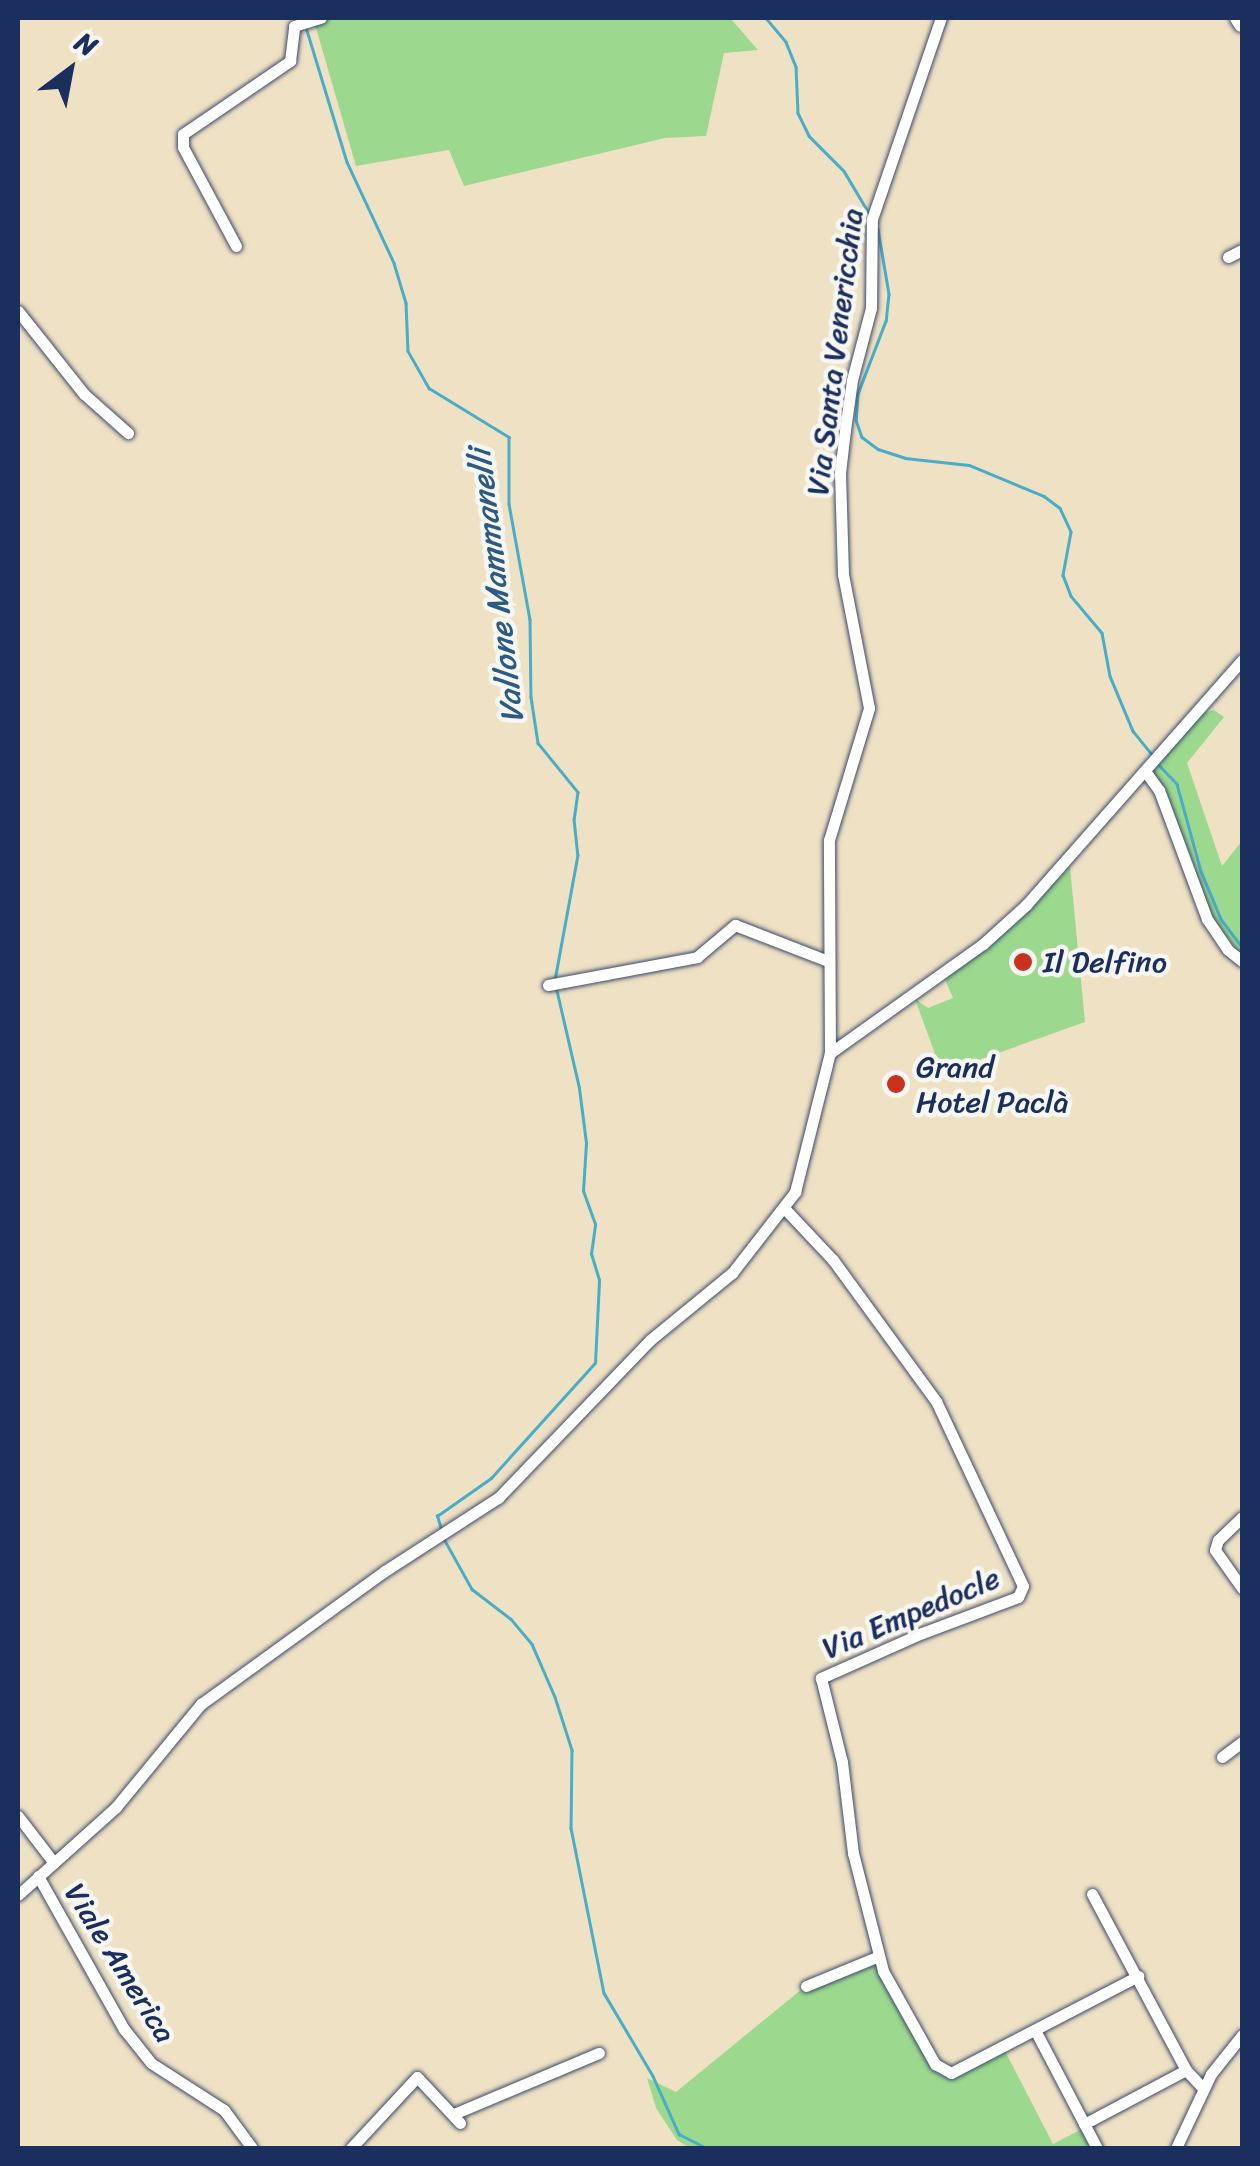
<!DOCTYPE html>
<html>
<head>
<meta charset="utf-8">
<style>
	body { margin:0 }
	#map { position:relative; width:1260px; height:2166px; overflow:hidden; background:#efe1c3; font-family:Sriracha,sans-serif }
	div>[style] { position:absolute }
	.green>* { inset:0; background:#9cd98e }
	.stream>* { height:2.5px; margin:-1.25px; padding:0 1.25px; transform-origin:1.25px; border-radius:1.25px; background:#48adc8 }
	.roads { filter:drop-shadow(0 0 2px #3b4a6d) drop-shadow(0 0 2px #3b4a6d) }
	.minor>* { height:11px; margin:-5.5px; padding:0 5.5px; transform-origin:5.5px; border-radius:5.5px; background:#fff }
	.dots>* { width:28px; height:28px; translate:-50% -50%; box-sizing:border-box; border:5px solid #f6f6f2; border-radius:50% }
	span { translate:-50% -50%; white-space:nowrap; text-align:center; line-height:1.15; -webkit-text-stroke:9px #f6f6f2; paint-order:stroke }
	.street-label { font-size:30px; color:#1b2f5e }
	.poi-label { font-size:30px; color:#1b2f5e }
	.left { translate:0 -50%; text-align:left }
	.water-label { font-size:32px; color:#2b5b83; font-style:italic }
	.frame { position:absolute; inset:0; border:20px solid #1b2f5e; pointer-events:none }
	.north { position:absolute; left:20px; top:20px; width:100px; height:100px; -webkit-text-stroke:8px #f6f6f2; paint-order:stroke; rotate:32deg; font-size:28px; font-weight:700; line-height:40px; text-align:center; color:#1b2f5e }
	.north::after { content:''; display:block; margin:auto; width:35px; height:45px; background:#1b2f5e; clip-path:polygon(50% 0,100% 100%,50% 72%,0 100%) }
</style>
</head>
<body>
<div id="map">
	<div class="green">
		<div style="clip-path:polygon(333px 18px,730px 18px,758px 50px,724px 53px,706px 136px,665px 138px,464px 186px,449px 150px,356px 166px,314px 21px)"></div>
		<div style="clip-path:polygon(1214px 710px,1224px 717px,1187px 763px,1222px 866px,1242px 841px,1242px 957px,1210px 915px,1153px 770px,1203px 713px)"></div>
		<div style="clip-path:polygon(1070px 867px,1085px 1022px,942px 1073px,915px 999px,928px 1008px,953px 998px,945px 979px,989px 947px)"></div>
		<div style="clip-path:polygon(871px 1963px,877px 1964px,939px 2072px,1005px 2051px,1053px 2144px,1082px 2129px,1092px 2148px,690px 2148px,677px 2140px,656px 2108px,647px 2078px,676px 2092px,802px 1989px)"></div>
	</div>
	<div class="stream">
		<div style="left:766px;top:18px;width:31px;rotate:50deg"></div>
		<div style="left:786px;top:42px;width:27px;rotate:68deg"></div>
		<div style="left:796px;top:67px;width:46px;rotate:87.5deg"></div>
		<div style="left:798px;top:113px;width:25px;rotate:64deg"></div>
		<div style="left:809px;top:136px;width:49px;rotate:45deg"></div>
		<div style="left:844px;top:171px;width:49px;rotate:59.2deg"></div>
		<div style="left:306px;top:27px;width:141px;rotate:73.1deg"></div>
		<div style="left:347px;top:162px;width:111px;rotate:65deg"></div>
		<div style="left:394px;top:263px;width:42px;rotate:73.3deg"></div>
		<div style="left:406px;top:303px;width:48px;rotate:87.6deg"></div>
		<div style="left:408px;top:351px;width:43px;rotate:60.4deg"></div>
		<div style="left:429px;top:388px;width:94px;rotate:31.5deg"></div>
		<div style="left:509px;top:437px;width:67px;rotate:90deg"></div>
		<div style="left:509px;top:504px;width:117px;rotate:79.7deg"></div>
		<div style="left:530px;top:619px;width:78px;rotate:89.3deg"></div>
		<div style="left:531px;top:697px;width:47px;rotate:81.3deg"></div>
		<div style="left:538px;top:743px;width:63px;rotate:50.8deg"></div>
		<div style="left:578px;top:792px;width:27px;rotate:98deg"></div>
		<div style="left:574px;top:819px;width:36px;rotate:84deg"></div>
		<div style="left:578px;top:855px;width:127px;rotate:100.4deg"></div>
		<div style="left:878px;top:229px;width:66px;rotate:80.4deg"></div>
		<div style="left:889px;top:294px;width:27px;rotate:96deg"></div>
		<div style="left:886px;top:321px;width:78px;rotate:111deg"></div>
		<div style="left:858px;top:394px;width:26px;rotate:94deg"></div>
		<div style="left:856px;top:420px;width:18px;rotate:71deg"></div>
		<div style="left:862px;top:437px;width:20px;rotate:37deg"></div>
		<div style="left:878px;top:449px;width:28px;rotate:18deg"></div>
		<div style="left:905px;top:458px;width:64px;rotate:6.2deg"></div>
		<div style="left:969px;top:465px;width:81px;rotate:22.5deg"></div>
		<div style="left:1044px;top:496px;width:20px;rotate:37deg"></div>
		<div style="left:1060px;top:508px;width:26px;rotate:65deg"></div>
		<div style="left:1071px;top:532px;width:44px;rotate:100.5deg"></div>
		<div style="left:1063px;top:575px;width:22px;rotate:69deg"></div>
		<div style="left:1071px;top:596px;width:48px;rotate:50deg"></div>
		<div style="left:1102px;top:633px;width:44px;rotate:79.5deg"></div>
		<div style="left:1110px;top:676px;width:60px;rotate:67.3deg"></div>
		<div style="left:1133px;top:731px;width:32px;rotate:51deg"></div>
		<div style="left:1158px;top:764px;width:28px;rotate:46deg"></div>
		<div style="left:1177px;top:784px;width:90px;rotate:74.6deg"></div>
		<div style="left:1201px;top:871px;width:52px;rotate:67.4deg"></div>
		<div style="left:1221px;top:919px;width:35px;rotate:53deg"></div>
		<div style="left:441px;top:1529px;width:14px;rotate:-107deg"></div>
		<div style="left:437px;top:1516px;width:66px;rotate:-35.1deg"></div>
		<div style="left:491px;top:1478px;width:155px;rotate:-47.9deg"></div>
		<div style="left:595px;top:1363px;width:83px;rotate:-87.2deg"></div>
		<div style="left:599px;top:1280px;width:27px;rotate:-107deg"></div>
		<div style="left:591px;top:1254px;width:30px;rotate:-82deg"></div>
		<div style="left:595px;top:1224px;width:35px;rotate:-110deg"></div>
		<div style="left:583px;top:1191px;width:48px;rotate:-86.4deg"></div>
		<div style="left:586px;top:1143px;width:55px;rotate:-97.3deg"></div>
		<div style="left:579px;top:1088px;width:103px;rotate:-103deg"></div>
		<div style="left:443px;top:1537px;width:60px;rotate:60.9deg"></div>
		<div style="left:472px;top:1589px;width:49px;rotate:37.6deg"></div>
		<div style="left:511px;top:1619px;width:33px;rotate:50deg"></div>
		<div style="left:532px;top:1644px;width:58px;rotate:66.5deg"></div>
		<div style="left:555px;top:1697px;width:56px;rotate:72.2deg"></div>
		<div style="left:572px;top:1750px;width:78px;rotate:90.7deg"></div>
		<div style="left:571px;top:1828px;width:168px;rotate:78.7deg"></div>
		<div style="left:604px;top:1993px;width:96px;rotate:59.4deg"></div>
		<div style="left:653px;top:2076px;width:64px;rotate:65.9deg"></div>
		<div style="left:679px;top:2134px;width:31px;rotate:27deg"></div>
	</div>
	<div class="roads">
		<div class="minor">
			<div style="left:1235px;top:18px;width:9px;rotate:58deg"></div>
			<div style="left:236px;top:246px;width:112px;rotate:-118.2deg"></div>
			<div style="left:183px;top:147px;width:13px;rotate:-90deg"></div>
			<div style="left:183px;top:134px;width:130px;rotate:-34.3deg"></div>
			<div style="left:290px;top:61px;width:35px;rotate:-83deg"></div>
			<div style="left:294px;top:26px;width:28px;rotate:-17deg"></div>
			<div style="left:1228px;top:257px;width:16px;rotate:-27deg"></div>
			<div style="left:18px;top:311px;width:106px;rotate:51.5deg"></div>
			<div style="left:84px;top:394px;width:59px;rotate:41.6deg"></div>
			<div style="left:1145px;top:771px;width:24px;rotate:54deg"></div>
			<div style="left:1159px;top:790px;width:138px;rotate:69.6deg"></div>
			<div style="left:1207px;top:919px;width:37px;rotate:56deg"></div>
			<div style="left:1228px;top:950px;width:18px;rotate:38deg"></div>
			<div style="left:548px;top:985px;width:152px;rotate:-10.6deg"></div>
			<div style="left:697px;top:957px;width:50px;rotate:-40.1deg"></div>
			<div style="left:735px;top:925px;width:100px;rotate:21.2deg"></div>
			<div style="left:830px;top:1053px;width:213px;rotate:-90.3deg"></div>
			<div style="left:829px;top:840px;width:138px;rotate:-73.1deg"></div>
			<div style="left:869px;top:708px;width:136px;rotate:-101deg"></div>
			<div style="left:843px;top:574px;width:101px;rotate:-91.7deg"></div>
			<div style="left:840px;top:473px;width:43px;rotate:-83.4deg"></div>
			<div style="left:845px;top:430px;width:50px;rotate:-82deg"></div>
			<div style="left:852px;top:380px;width:74px;rotate:-75.2deg"></div>
			<div style="left:871px;top:308px;width:89px;rotate:-89.4deg"></div>
			<div style="left:872px;top:219px;width:213px;rotate:-71.1deg"></div>
			<div style="left:785px;top:1209px;width:70px;rotate:46.7deg"></div>
			<div style="left:833px;top:1260px;width:175px;rotate:53.9deg"></div>
			<div style="left:936px;top:1401px;width:204px;rotate:64.8deg"></div>
			<div style="left:1023px;top:1586px;width:12px;rotate:114deg"></div>
			<div style="left:1018px;top:1597px;width:103px;rotate:159.4deg"></div>
			<div style="left:922px;top:1633px;width:111px;rotate:156deg"></div>
			<div style="left:821px;top:1678px;width:87px;rotate:76deg"></div>
			<div style="left:842px;top:1762px;width:92px;rotate:83.1deg"></div>
			<div style="left:853px;top:1853px;width:122px;rotate:75.7deg"></div>
			<div style="left:883px;top:1971px;width:107px;rotate:60.8deg"></div>
			<div style="left:935px;top:2064px;width:18px;rotate:29deg"></div>
			<div style="left:951px;top:2073px;width:211px;rotate:-27.4deg"></div>
			<div style="left:1242px;top:1517px;width:33px;rotate:136deg"></div>
			<div style="left:1218px;top:1540px;width:10px;rotate:107deg"></div>
			<div style="left:1215px;top:1550px;width:47px;rotate:54.6deg"></div>
			<div style="left:1222px;top:1757px;width:25px;rotate:-37deg"></div>
			<div style="left:18px;top:1816px;width:59px;rotate:52.5deg"></div>
			<div style="left:38px;top:1876px;width:176px;rotate:60.7deg"></div>
			<div style="left:124px;top:2029px;width:43px;rotate:51.5deg"></div>
			<div style="left:151px;top:2063px;width:87px;rotate:32.8deg"></div>
			<div style="left:224px;top:2110px;width:47px;rotate:53.6deg"></div>
			<div style="left:1092px;top:1894px;width:200px;rotate:61.9deg"></div>
			<div style="left:1186px;top:2070px;width:25px;rotate:47deg"></div>
			<div style="left:18px;top:1895px;width:132px;rotate:-41.9deg"></div>
			<div style="left:116px;top:1807px;width:134px;rotate:-50.5deg"></div>
			<div style="left:201px;top:1704px;width:227px;rotate:-35.9deg"></div>
			<div style="left:385px;top:1571px;width:135px;rotate:-32.9deg"></div>
			<div style="left:498px;top:1498px;width:219px;rotate:-46.1deg"></div>
			<div style="left:650px;top:1340px;width:106px;rotate:-39.3deg"></div>
			<div style="left:732px;top:1273px;width:103px;rotate:-52.1deg"></div>
			<div style="left:795px;top:1192px;width:143px;rotate:-75.9deg"></div>
			<div style="left:830px;top:1053px;width:188px;rotate:-35.5deg"></div>
			<div style="left:983px;top:944px;width:58px;rotate:-42.2deg"></div>
			<div style="left:1026px;top:905px;width:327px;rotate:-48.6deg"></div>
			<div style="left:806px;top:1986px;width:79px;rotate:-22.3deg"></div>
			<div style="left:1036px;top:2032px;width:131px;rotate:62.3deg"></div>
			<div style="left:456px;top:2113px;width:155px;rotate:-22.8deg"></div>
			<div style="left:1084px;top:2124px;width:115px;rotate:-27.9deg"></div>
			<div style="left:351px;top:2148px;width:97px;rotate:-47.1deg"></div>
			<div style="left:417px;top:2077px;width:63px;rotate:46.9deg"></div>
			<div style="left:1176px;top:2148px;width:82px;rotate:-64.7deg"></div>
			<div style="left:1211px;top:2074px;width:50px;rotate:-51.5deg"></div>
		</div>
	</div>
	<div class="dots">
		<div style="left:1023px;top:962px;background:#c8321e"></div>
		<div style="left:896px;top:1084px;background:#c8321e"></div>
	</div>
	<div class="street-label">
		<span style="left:835px;top:352px;rotate:-83deg">Via Santa Venericchia</span>
		<span style="left:911px;top:1613px;rotate:-23deg">Via Empedocle</span>
		<span style="left:120px;top:1963px;rotate:58deg">Viale America</span>
	</div>
	<div class="poi-label">
		<span class="left" style="left:1043px;top:962px">Il Delfino</span>
		<span class="left" style="left:916px;top:1084px">Grand<br>Hotel Paclà</span>
	</div>
	<div class="water-label">
		<span style="left:497px;top:586px;rotate:-97deg">Vallone Mammanelli</span>
	</div>
	<div class="frame"></div>
	<div class="north">N</div>
</div>
</body>
</html>
